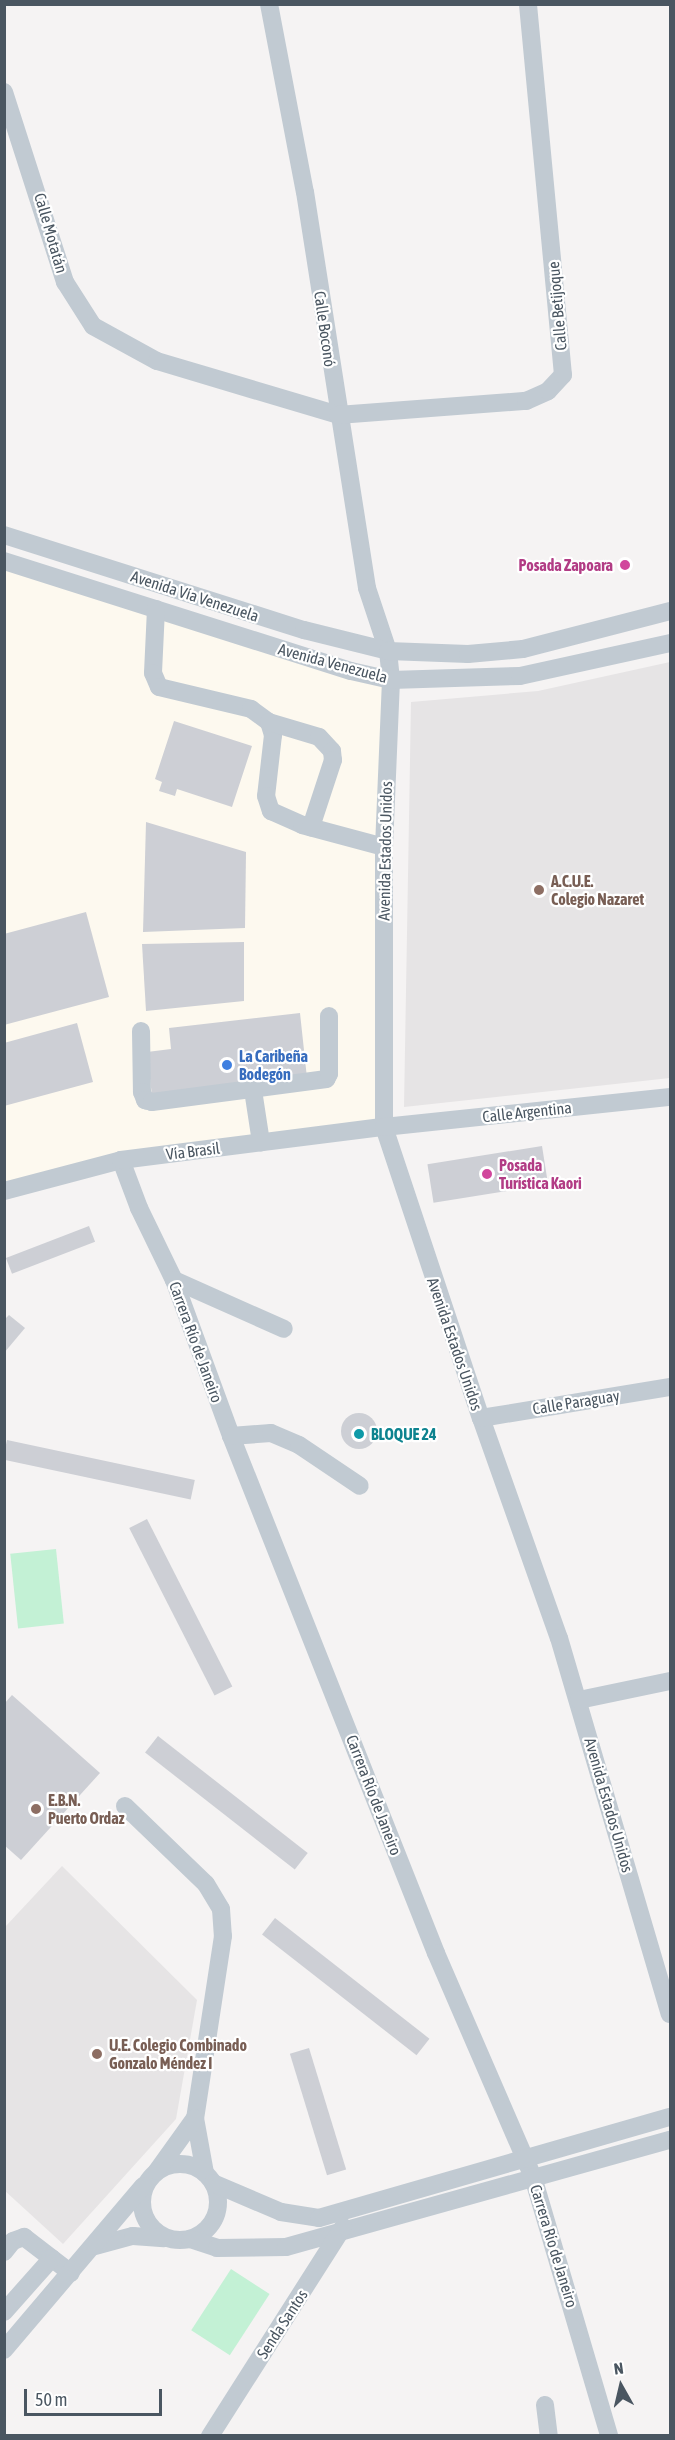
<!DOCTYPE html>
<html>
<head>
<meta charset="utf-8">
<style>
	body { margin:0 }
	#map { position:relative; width:675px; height:2440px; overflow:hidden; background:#f5f3f3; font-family:"Asap Condensed",sans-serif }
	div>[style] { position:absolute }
	.commercial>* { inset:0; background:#fdf9ef }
	.education>* { inset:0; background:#e6e4e5 }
	.green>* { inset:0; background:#c3f1d5; transform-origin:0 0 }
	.building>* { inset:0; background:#cdcfd5; transform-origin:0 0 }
	.round { border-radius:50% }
	.minor>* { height:18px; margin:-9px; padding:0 9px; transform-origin:9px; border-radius:9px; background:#c1cad2 }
	.minor>.ring { margin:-9px; padding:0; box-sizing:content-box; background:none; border:18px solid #c1cad2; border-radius:50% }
	.dots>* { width:16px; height:16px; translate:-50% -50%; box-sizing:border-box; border:3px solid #fff; border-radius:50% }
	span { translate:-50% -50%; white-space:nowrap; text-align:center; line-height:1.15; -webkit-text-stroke:4.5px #fff; paint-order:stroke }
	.street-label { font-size:16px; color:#4a5661 }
	.hotel-label { font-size:16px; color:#b23c85; font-weight:700 }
	.right { translate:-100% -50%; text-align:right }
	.left { translate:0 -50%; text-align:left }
	.education-label { font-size:16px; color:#785e54; font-weight:700 }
	.shop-label { font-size:16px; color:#366cbe; font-weight:700 }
	.culture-label { font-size:16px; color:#0d838f; font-weight:700 }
	.frame { position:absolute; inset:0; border:6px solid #4a5661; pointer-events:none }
	.north { position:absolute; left:591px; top:2356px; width:60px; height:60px; -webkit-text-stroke:4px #fff; paint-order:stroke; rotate:352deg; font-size:16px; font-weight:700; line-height:24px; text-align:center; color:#4a5661 }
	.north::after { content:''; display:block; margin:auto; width:21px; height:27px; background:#4a5661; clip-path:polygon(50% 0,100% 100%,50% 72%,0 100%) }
	.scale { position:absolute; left:24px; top:2389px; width:138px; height:27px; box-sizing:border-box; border:3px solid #4a5661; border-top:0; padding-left:8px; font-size:18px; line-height:21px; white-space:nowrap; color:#4a5661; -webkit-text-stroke:4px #fff; paint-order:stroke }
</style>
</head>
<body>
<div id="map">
	<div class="commercial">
		<div style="clip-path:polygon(4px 561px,391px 680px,384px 1127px,121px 1160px,5px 1191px)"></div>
	</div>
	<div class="education">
		<div style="clip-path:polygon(670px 662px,670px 1078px,404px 1107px,411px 702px,538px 691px)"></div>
		<div style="clip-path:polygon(62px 1866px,197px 2000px,176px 2119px,63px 2244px,4px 2190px,5px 1927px)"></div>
	</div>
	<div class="green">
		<div style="left:56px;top:1549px;width:75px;height:46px;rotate:84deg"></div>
		<div style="left:231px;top:2269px;width:46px;height:73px;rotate:33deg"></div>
	</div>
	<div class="building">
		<div style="clip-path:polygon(174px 721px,252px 746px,232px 807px,177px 789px,175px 796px,159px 791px,162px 782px,155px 779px)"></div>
		<div style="clip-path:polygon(146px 822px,246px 852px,245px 928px,143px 932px)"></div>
		<div style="clip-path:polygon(86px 912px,109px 997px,4px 1025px,4px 934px)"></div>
		<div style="clip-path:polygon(244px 942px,244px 1001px,146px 1011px,142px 944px)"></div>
		<div style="clip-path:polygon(300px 1013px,307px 1078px,152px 1096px,147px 1052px,171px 1049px,169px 1028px)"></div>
		<div style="clip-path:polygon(77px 1023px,93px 1082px,4px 1106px,4px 1043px)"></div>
		<div style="left:542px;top:1146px;width:39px;height:116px;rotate:81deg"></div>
		<div style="left:89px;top:1226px;width:17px;height:89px;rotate:69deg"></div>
		<div style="clip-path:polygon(9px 1315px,25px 1328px,4px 1353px,4px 1320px)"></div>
		<div class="round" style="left:341px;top:1413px;width:36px;height:36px"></div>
		<div style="left:7px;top:1440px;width:192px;height:20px;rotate:12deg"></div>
		<div style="left:147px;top:1519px;width:188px;height:20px;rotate:63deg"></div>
		<div style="clip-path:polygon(12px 1695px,100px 1773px,21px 1860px,4px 1845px,4px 1704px)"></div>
		<div style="left:158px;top:1736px;width:190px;height:21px;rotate:38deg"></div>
		<div style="left:275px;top:1918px;width:196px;height:21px;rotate:38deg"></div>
		<div style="left:309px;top:2048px;width:127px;height:20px;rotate:73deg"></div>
	</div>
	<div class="minor">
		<div style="left:269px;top:4px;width:191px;rotate:79.2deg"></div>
		<div style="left:305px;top:192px;width:401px;rotate:81.1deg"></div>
		<div style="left:367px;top:588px;width:66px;rotate:71.6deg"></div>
		<div style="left:388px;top:651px;width:29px;rotate:84deg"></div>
		<div style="left:391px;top:680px;width:167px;rotate:92.4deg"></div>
		<div style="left:384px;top:847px;width:280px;rotate:90deg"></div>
		<div style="left:384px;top:1127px;width:307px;rotate:71.6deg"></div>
		<div style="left:481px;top:1418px;width:233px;rotate:70.5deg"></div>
		<div style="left:559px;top:1638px;width:392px;rotate:73.6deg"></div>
		<div style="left:4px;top:92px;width:200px;rotate:72.2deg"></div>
		<div style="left:65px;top:282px;width:52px;rotate:57.5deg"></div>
		<div style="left:93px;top:326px;width:73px;rotate:28.7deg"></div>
		<div style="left:157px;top:361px;width:189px;rotate:16.6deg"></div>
		<div style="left:338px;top:415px;width:189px;rotate:-4.3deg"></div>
		<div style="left:526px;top:401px;width:24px;rotate:-24deg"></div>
		<div style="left:548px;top:391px;width:22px;rotate:-47deg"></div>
		<div style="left:563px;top:375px;width:373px;rotate:-95.4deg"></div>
		<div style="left:4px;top:535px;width:315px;rotate:17.6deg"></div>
		<div style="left:304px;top:630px;width:87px;rotate:14deg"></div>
		<div style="left:388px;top:651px;width:80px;rotate:2.1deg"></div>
		<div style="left:468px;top:654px;width:55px;rotate:-5.2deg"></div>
		<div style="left:523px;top:649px;width:152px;rotate:-14.5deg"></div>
		<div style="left:4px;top:561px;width:364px;rotate:17.6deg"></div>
		<div style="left:351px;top:671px;width:41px;rotate:12.7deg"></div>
		<div style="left:391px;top:680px;width:129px;rotate:-1.8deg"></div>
		<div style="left:520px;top:676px;width:154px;rotate:-12.4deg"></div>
		<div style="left:156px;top:609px;width:64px;rotate:92.7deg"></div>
		<div style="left:153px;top:673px;width:15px;rotate:67deg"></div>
		<div style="left:159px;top:687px;width:95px;rotate:13.4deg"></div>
		<div style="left:251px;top:709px;width:22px;rotate:36deg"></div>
		<div style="left:269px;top:722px;width:14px;rotate:73deg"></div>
		<div style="left:273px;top:735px;width:61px;rotate:96.5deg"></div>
		<div style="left:266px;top:796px;width:16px;rotate:72deg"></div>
		<div style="left:271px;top:811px;width:34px;rotate:24deg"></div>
		<div style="left:302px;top:825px;width:85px;rotate:15deg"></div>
		<div style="left:269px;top:722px;width:52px;rotate:16.7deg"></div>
		<div style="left:319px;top:737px;width:19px;rotate:47deg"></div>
		<div style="left:332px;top:751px;width:9px;rotate:84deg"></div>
		<div style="left:333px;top:760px;width:71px;rotate:108.2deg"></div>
		<div style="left:141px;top:1031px;width:61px;rotate:89.1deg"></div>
		<div style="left:142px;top:1092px;width:9px;rotate:69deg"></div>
		<div style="left:145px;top:1100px;width:7px;rotate:16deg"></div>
		<div style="left:152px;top:1102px;width:176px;rotate:-7.5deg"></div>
		<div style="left:326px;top:1079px;width:6px;rotate:-59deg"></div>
		<div style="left:329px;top:1074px;width:58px;rotate:-90deg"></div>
		<div style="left:253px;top:1090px;width:53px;rotate:81.3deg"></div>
		<div style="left:121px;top:1160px;width:51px;rotate:69.4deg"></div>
		<div style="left:139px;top:1208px;width:80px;rotate:64.1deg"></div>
		<div style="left:174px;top:1280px;width:166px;rotate:69.9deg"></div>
		<div style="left:231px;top:1436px;width:556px;rotate:68.37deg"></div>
		<div style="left:436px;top:1953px;width:244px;rotate:66.6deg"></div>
		<div style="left:533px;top:2177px;width:270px;rotate:73.6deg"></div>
		<div style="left:4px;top:1191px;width:121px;rotate:-14.8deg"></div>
		<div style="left:121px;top:1160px;width:265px;rotate:-7.2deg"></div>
		<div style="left:384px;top:1127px;width:288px;rotate:-6deg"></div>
		<div style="left:174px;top:1280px;width:120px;rotate:24deg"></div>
		<div style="left:481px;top:1418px;width:192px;rotate:-9.3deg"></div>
		<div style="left:231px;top:1436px;width:40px;rotate:-4.3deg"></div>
		<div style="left:271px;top:1433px;width:30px;rotate:23deg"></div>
		<div style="left:299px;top:1445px;width:73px;rotate:33.9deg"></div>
		<div style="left:579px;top:1700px;width:93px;rotate:-11.8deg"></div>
		<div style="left:125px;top:1806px;width:112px;rotate:43.9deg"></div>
		<div style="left:206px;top:1884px;width:29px;rotate:59deg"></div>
		<div style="left:221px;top:1909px;width:27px;rotate:86deg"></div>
		<div style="left:223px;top:1936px;width:184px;rotate:98.7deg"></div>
		<div style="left:195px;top:2118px;width:56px;rotate:79.7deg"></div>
		<div class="ring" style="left:142px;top:2164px;width:58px;height:58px"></div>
		<div style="left:157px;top:2171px;width:65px;rotate:-54.4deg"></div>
		<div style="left:213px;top:2183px;width:74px;rotate:23.1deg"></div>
		<div style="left:281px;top:2212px;width:38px;rotate:9deg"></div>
		<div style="left:319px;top:2218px;width:365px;rotate:-16.1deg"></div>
		<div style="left:190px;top:2239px;width:28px;rotate:18deg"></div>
		<div style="left:217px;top:2248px;width:69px;rotate:-0.8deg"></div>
		<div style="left:286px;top:2247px;width:399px;rotate:-15.6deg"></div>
		<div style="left:95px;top:2246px;width:39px;rotate:-15deg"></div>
		<div style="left:133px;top:2236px;width:31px;rotate:4deg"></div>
		<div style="left:4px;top:2252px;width:14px;rotate:-51deg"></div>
		<div style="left:13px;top:2241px;width:12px;rotate:-20deg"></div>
		<div style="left:24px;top:2237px;width:59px;rotate:37.5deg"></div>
		<div style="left:4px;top:2312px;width:72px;rotate:-48.4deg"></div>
		<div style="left:4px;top:2350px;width:215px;rotate:-49.7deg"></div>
		<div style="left:545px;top:2405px;width:31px;rotate:83deg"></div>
		<div style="left:210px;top:2436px;width:248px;rotate:-57.5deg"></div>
	</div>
	<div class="dots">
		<div style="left:625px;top:565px;background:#d1479c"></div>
		<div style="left:539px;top:890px;background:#8d6e63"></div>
		<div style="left:227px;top:1065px;background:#3f7fe0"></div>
		<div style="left:487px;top:1174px;background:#d1479c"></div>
		<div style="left:359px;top:1434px;background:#0f9aa8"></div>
		<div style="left:36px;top:1809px;background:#8d6e63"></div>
		<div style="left:97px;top:2054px;background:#8d6e63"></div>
	</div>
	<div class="street-label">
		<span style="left:51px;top:233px;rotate:74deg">Calle Motatán</span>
		<span style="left:557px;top:306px;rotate:-95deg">Calle Betijoque</span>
		<span style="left:325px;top:329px;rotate:82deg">Calle Boconó</span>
		<span style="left:195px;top:596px;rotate:18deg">Avenida Vía Venezuela</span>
		<span style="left:333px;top:663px;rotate:15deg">Avenida Venezuela</span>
		<span style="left:385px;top:851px;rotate:-89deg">Avenida Estados Unidos</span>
		<span style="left:527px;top:1112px;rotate:-6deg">Calle Argentina</span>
		<span style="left:193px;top:1151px;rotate:-7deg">Vía Brasil</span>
		<span style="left:196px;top:1342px;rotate:70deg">Carrera Río de Janeiro</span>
		<span style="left:455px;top:1344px;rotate:71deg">Avenida Estados Unidos</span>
		<span style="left:576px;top:1402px;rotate:-9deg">Calle Paraguay</span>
		<span style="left:374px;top:1795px;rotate:69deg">Carrera Río de Janeiro</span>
		<span style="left:609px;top:1805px;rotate:74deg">Avenida Estados Unidos</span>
		<span style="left:554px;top:2246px;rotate:73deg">Carrera Río de Janeiro</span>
		<span style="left:282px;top:2324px;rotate:-57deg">Senda Santos</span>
	</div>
	<div class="hotel-label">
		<span class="right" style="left:613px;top:565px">Posada Zapoara</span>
		<span class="left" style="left:499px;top:1174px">Posada<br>Turística Kaori</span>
	</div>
	<div class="education-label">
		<span class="left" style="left:551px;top:890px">A.C.U.E.<br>Colegio Nazaret</span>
		<span class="left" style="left:48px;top:1809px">E.B.N.<br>Puerto Ordaz</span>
		<span class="left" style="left:109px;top:2054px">U.E. Colegio Combinado<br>Gonzalo Méndez I</span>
	</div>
	<div class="shop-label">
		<span class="left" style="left:239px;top:1065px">La Caribeña<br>Bodegón</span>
	</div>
	<div class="culture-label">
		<span class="left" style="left:371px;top:1434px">BLOQUE 24</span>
	</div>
	<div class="frame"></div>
	<div class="north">N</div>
	<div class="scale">50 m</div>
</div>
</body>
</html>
